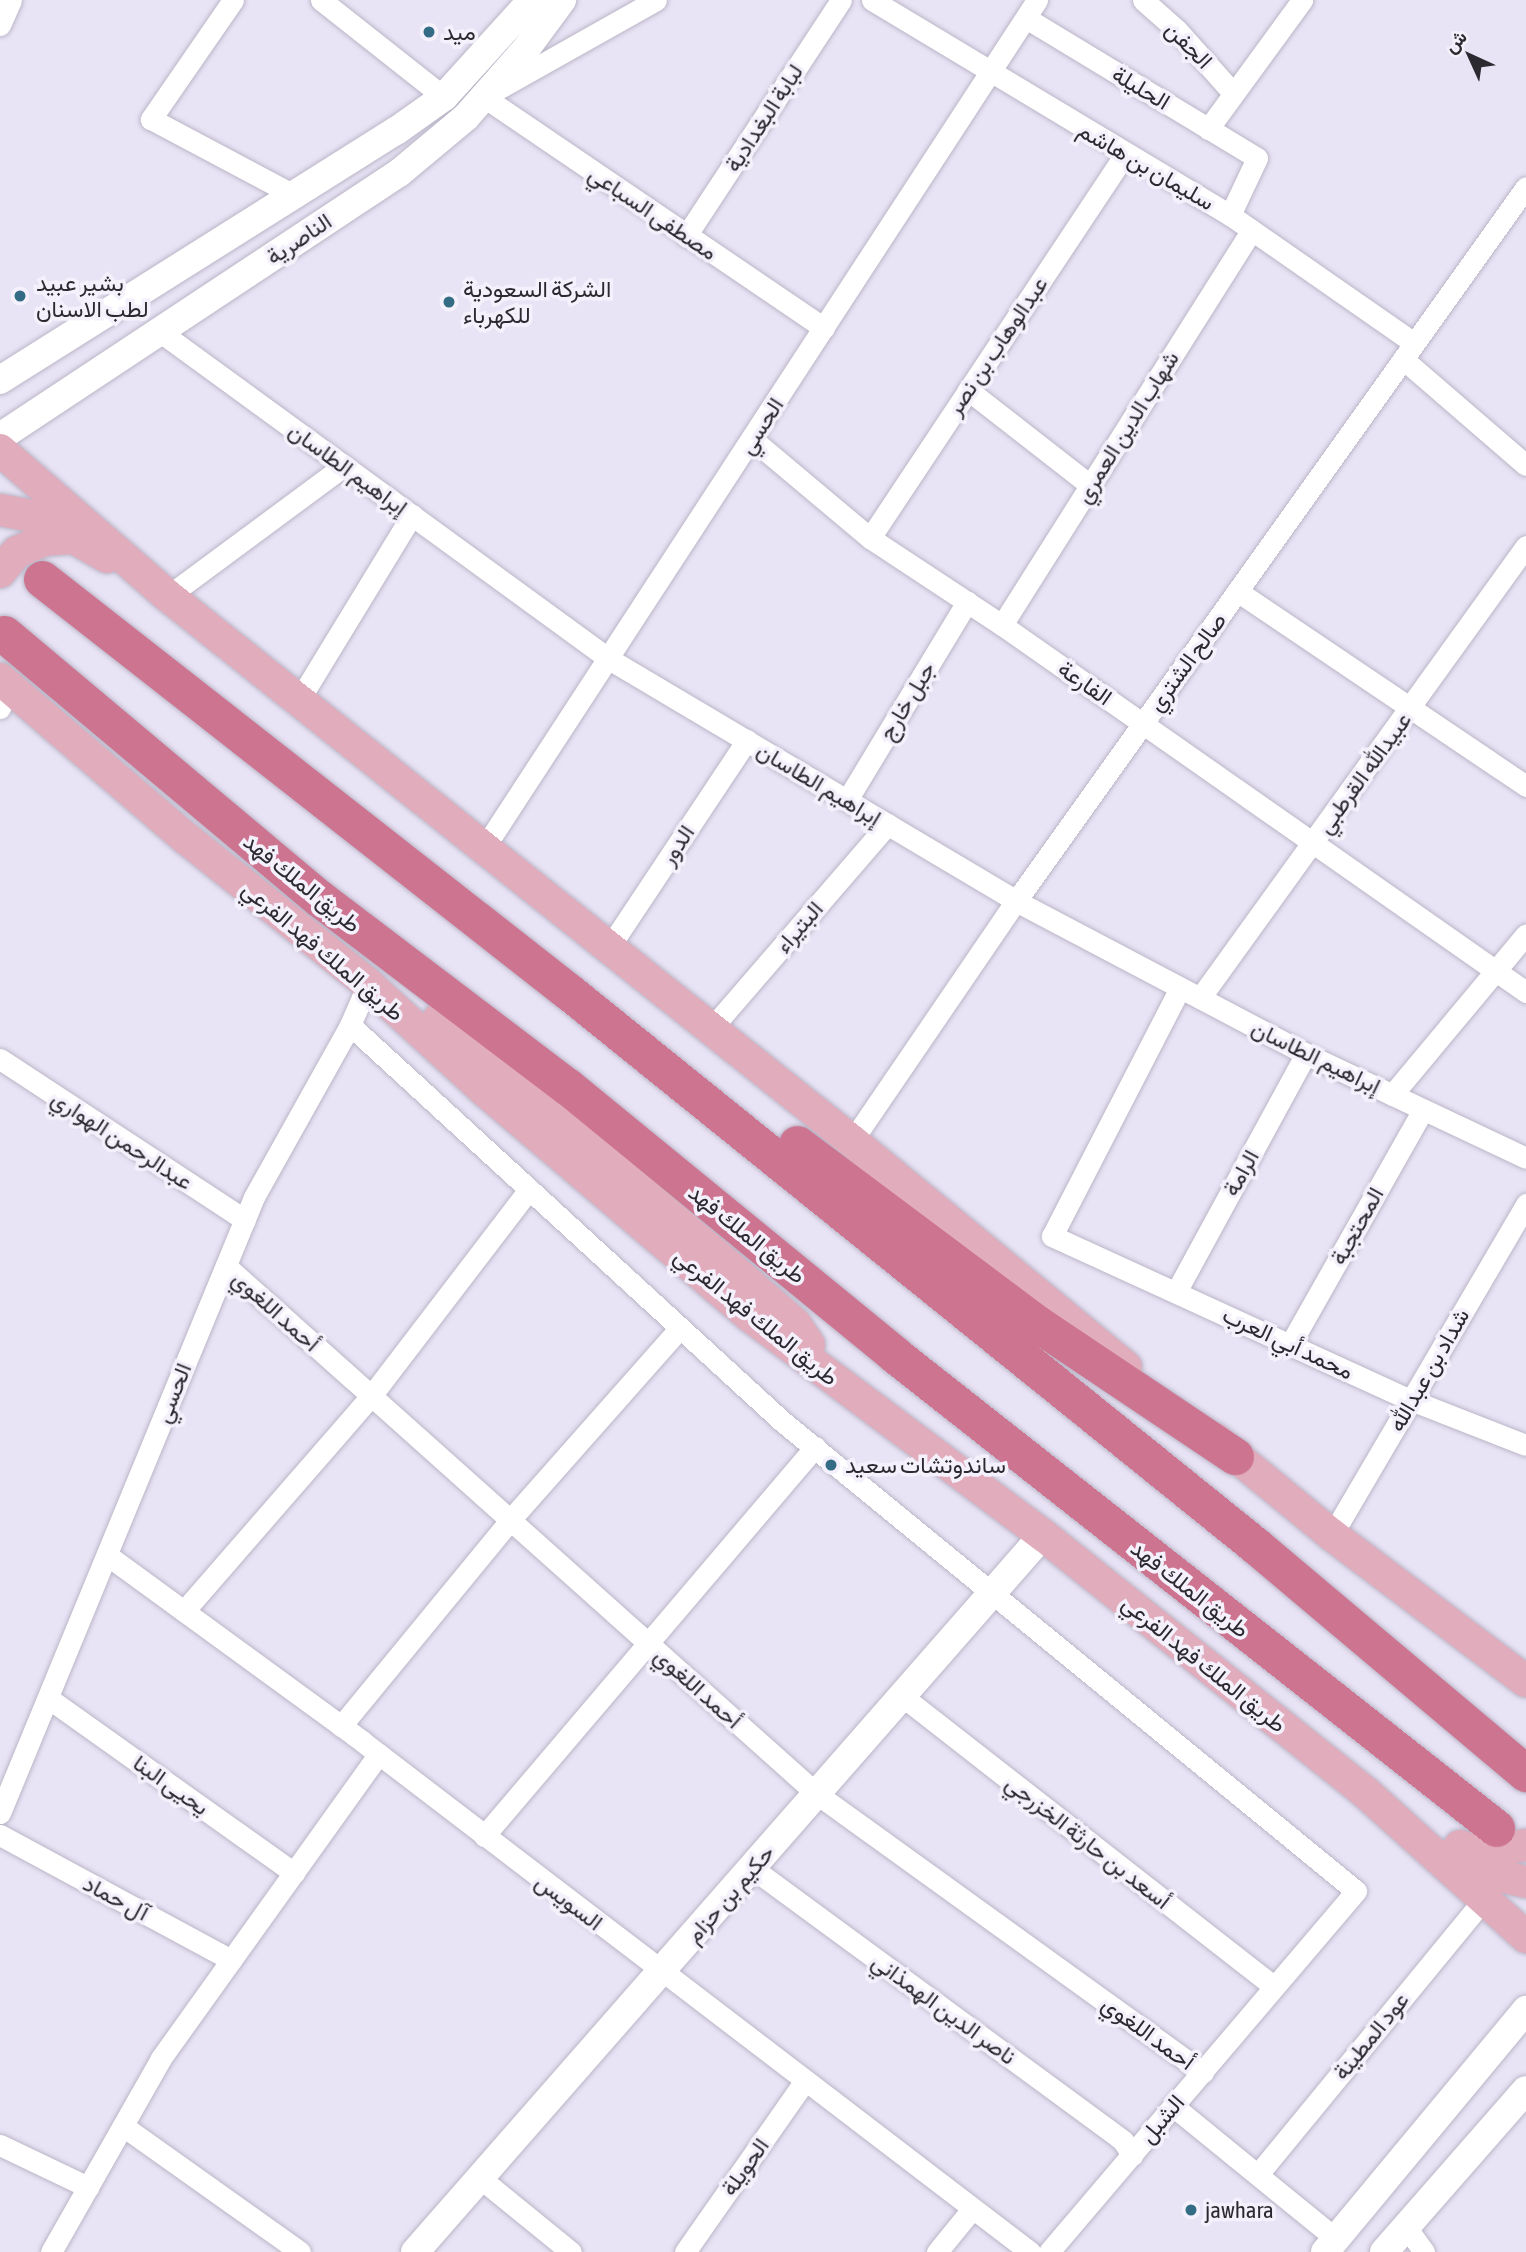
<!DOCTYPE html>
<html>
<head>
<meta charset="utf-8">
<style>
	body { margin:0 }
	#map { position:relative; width:1526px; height:2252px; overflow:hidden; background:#e8e3f5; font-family:"Asap Condensed",Vazirmatn,sans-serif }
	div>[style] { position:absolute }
	.roads { filter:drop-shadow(0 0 2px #bbb6c7) drop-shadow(0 0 2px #bbb6c7) }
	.street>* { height:21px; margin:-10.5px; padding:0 10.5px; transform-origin:10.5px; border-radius:10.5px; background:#fff }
	.secondary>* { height:28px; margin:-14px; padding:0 14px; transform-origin:14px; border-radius:14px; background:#fff }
	.primary>* { height:32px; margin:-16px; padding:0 16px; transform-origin:16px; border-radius:16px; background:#e1acbc }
	.highway>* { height:37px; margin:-18.5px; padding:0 18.5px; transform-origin:18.5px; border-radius:18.5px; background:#cd7490 }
	.dots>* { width:19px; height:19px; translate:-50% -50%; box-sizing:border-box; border:4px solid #f5f1fc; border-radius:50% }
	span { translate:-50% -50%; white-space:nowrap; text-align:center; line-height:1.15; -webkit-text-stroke:7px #f5f1fc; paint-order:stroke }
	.poi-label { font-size:23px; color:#2c2a31 }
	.left { translate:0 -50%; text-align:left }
	.street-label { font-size:23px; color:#2c2a31 }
	.north { position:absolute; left:1435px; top:21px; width:70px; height:70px; -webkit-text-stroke:5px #f5f1fc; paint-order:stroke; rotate:315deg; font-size:19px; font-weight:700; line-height:28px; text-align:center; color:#2c2a31 }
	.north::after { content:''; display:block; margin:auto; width:24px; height:32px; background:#2c2a31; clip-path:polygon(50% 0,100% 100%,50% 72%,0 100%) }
</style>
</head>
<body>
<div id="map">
	<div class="roads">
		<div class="street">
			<div style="left:233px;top:0;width:145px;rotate:124.6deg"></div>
			<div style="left:151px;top:119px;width:164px;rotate:28deg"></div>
			<div style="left:321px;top:0;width:157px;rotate:38.3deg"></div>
			<div style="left:656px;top:0;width:197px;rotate:150.6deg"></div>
			<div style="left:484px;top:97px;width:411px;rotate:34.2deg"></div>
			<div style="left:872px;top:0;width:418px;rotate:31deg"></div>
			<div style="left:1230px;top:215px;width:223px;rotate:34.8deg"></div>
			<div style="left:1143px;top:0;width:45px;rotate:41.4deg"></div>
			<div style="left:1177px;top:30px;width:83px;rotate:48.4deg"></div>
			<div style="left:1026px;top:18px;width:270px;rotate:31.2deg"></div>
			<div style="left:1257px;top:158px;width:63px;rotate:115.3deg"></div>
			<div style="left:0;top:25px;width:27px;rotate:-66deg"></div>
			<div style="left:1208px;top:129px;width:160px;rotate:-53.9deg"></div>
			<div style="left:686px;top:236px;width:282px;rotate:-56.7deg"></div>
			<div style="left:159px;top:331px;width:557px;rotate:36.09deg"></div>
			<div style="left:609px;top:659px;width:474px;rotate:30.7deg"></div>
			<div style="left:1016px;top:901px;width:328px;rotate:27.8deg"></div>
			<div style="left:1306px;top:1054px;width:243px;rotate:25.3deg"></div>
			<div style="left:1403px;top:359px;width:162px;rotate:40.8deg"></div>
			<div style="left:968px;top:390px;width:155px;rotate:37.9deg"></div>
			<div style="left:752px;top:439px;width:154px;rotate:40deg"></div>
			<div style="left:870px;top:538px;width:158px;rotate:33.4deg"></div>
			<div style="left:1002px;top:625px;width:640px;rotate:35.01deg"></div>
			<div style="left:870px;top:538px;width:461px;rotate:-56.4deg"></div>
			<div style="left:1237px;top:591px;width:349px;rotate:34deg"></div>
			<div style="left:168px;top:596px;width:219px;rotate:-36.5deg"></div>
			<div style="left:1002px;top:625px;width:467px;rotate:-57.7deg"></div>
			<div style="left:299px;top:700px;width:217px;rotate:-58.6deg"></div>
			<div style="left:0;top:708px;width:22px;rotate:-69deg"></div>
			<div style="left:847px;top:800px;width:232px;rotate:-58.8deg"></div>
			<div style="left:482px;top:851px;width:1016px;rotate:-56.89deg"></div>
			<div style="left:608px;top:949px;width:251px;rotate:-56.4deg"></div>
			<div style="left:1180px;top:988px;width:279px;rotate:117.3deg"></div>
			<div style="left:1052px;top:1236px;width:395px;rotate:24.6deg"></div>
			<div style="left:1411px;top:1400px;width:123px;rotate:21.4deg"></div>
			<div style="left:1200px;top:998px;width:557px;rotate:-54.2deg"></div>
			<div style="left:350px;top:1025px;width:587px;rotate:42.52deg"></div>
			<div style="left:783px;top:1422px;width:740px;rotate:39.3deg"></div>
			<div style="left:1356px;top:1891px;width:474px;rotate:130.4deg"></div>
			<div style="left:710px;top:1030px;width:272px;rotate:-49.2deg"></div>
			<div style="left:0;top:1059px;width:293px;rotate:33.3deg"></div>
			<div style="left:1392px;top:1095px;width:209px;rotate:-50.2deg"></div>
			<div style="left:852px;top:1141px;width:291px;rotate:-55.7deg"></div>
			<div style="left:1016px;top:901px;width:877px;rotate:-54.46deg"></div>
			<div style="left:226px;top:1266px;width:793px;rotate:41.78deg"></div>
			<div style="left:817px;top:1794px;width:476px;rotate:35.8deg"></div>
			<div style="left:1176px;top:1292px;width:271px;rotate:-61.4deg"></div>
			<div style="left:1291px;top:1343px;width:268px;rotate:-60.5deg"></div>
			<div style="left:1332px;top:1535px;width:384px;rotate:-59.6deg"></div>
			<div style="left:107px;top:1555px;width:317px;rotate:36.1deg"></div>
			<div style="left:363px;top:1742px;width:840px;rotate:37.4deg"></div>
			<div style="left:184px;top:1611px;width:285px;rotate:-49deg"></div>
			<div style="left:371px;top:1396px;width:260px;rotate:-52.6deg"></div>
			<div style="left:902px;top:1696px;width:472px;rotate:38deg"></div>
			<div style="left:48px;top:1698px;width:302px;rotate:35.4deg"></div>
			<div style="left:341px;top:1726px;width:266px;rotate:-50.6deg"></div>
			<div style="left:510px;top:1520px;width:256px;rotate:-48.5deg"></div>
			<div style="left:0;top:1813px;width:666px;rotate:-67.59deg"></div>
			<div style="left:254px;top:1197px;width:197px;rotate:-60.8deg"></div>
			<div style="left:350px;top:1025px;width:45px;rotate:-66.3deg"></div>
			<div style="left:0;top:1835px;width:263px;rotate:28.4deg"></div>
			<div style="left:484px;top:1836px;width:511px;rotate:-49.61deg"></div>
			<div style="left:752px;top:1868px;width:461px;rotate:36.3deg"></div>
			<div style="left:1123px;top:2141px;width:17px;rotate:57deg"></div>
			<div style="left:1173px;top:2106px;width:210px;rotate:39.2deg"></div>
			<div style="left:123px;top:2126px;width:217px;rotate:35.4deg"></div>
			<div style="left:0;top:2145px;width:98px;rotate:25.5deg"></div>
			<div style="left:1259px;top:2173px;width:355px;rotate:-50.6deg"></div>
			<div style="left:480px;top:2178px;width:117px;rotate:39.1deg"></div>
			<div style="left:1406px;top:2227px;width:31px;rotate:54deg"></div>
			<div style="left:51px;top:2252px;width:223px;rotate:-60.4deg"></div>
			<div style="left:161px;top:2058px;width:374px;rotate:-54.4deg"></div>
			<div style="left:685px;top:2252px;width:208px;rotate:-55deg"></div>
			<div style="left:937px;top:2252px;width:55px;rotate:-50.9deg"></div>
		</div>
		<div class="secondary">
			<div style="left:0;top:380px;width:468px;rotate:-32.2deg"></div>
			<div style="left:396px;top:131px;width:59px;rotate:-35.3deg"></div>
			<div style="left:444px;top:97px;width:131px;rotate:-47.8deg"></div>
			<div style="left:0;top:437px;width:478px;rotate:-33.5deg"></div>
			<div style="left:399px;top:173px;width:87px;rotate:-39.9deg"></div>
			<div style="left:466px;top:117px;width:91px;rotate:-48.6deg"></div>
			<div style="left:526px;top:49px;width:61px;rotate:-53.7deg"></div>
			<div style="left:415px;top:2252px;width:953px;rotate:-48.79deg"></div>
			<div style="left:1325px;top:2252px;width:315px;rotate:-50.3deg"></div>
			<div style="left:1384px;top:2252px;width:215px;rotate:-48.8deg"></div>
		</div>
		<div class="primary">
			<div style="left:0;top:450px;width:223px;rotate:41deg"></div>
			<div style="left:168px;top:596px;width:875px;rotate:38.55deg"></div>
			<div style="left:852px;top:1141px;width:355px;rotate:39.5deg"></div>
			<div style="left:0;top:510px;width:71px;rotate:10.5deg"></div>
			<div style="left:70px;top:523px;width:16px;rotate:35deg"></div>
			<div style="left:0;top:572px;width:26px;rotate:-50deg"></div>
			<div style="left:17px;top:552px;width:30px;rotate:-24deg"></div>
			<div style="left:44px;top:540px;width:30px;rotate:-4deg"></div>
			<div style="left:74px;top:538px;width:38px;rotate:30deg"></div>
			<div style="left:0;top:679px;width:246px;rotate:40.6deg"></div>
			<div style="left:187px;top:839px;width:232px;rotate:38.7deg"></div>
			<div style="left:368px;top:984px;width:156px;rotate:42.4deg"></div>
			<div style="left:483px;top:1089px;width:350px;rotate:40.4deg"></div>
			<div style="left:750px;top:1316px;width:366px;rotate:36.8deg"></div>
			<div style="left:1043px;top:1535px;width:412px;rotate:38.6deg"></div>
			<div style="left:1365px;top:1792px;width:217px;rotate:42deg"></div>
			<div style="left:438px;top:1020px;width:361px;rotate:40.2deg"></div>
			<div style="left:714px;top:1253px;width:108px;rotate:41.2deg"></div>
			<div style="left:795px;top:1324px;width:25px;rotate:56deg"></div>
			<div style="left:1215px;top:1439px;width:151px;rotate:39.4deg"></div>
			<div style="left:1332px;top:1535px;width:243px;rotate:37deg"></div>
			<div style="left:1460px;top:1846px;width:23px;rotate:20deg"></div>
			<div style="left:1482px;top:1854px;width:45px;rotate:-11.6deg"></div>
			<div style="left:1450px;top:1855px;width:33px;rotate:29deg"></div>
			<div style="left:1479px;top:1871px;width:48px;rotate:13.2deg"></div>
		</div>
		<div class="highway">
			<div style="left:42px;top:579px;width:670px;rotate:38.09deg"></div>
			<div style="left:569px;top:992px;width:883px;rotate:38.88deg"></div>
			<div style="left:1256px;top:1546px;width:353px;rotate:40.1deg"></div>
			<div style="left:4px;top:634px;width:412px;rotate:40deg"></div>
			<div style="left:320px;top:899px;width:311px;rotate:37.2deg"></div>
			<div style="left:568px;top:1087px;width:423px;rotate:39.3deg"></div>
			<div style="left:895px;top:1355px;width:765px;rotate:38.2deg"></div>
			<div style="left:797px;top:1144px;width:302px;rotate:36.8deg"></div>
			<div style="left:1039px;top:1325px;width:236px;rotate:33.8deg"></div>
		</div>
	</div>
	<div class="dots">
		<div style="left:429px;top:32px;background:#346c86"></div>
		<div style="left:20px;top:296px;background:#346c86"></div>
		<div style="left:449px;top:302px;background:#346c86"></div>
		<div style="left:831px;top:1465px;background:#346c86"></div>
		<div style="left:1191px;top:2210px;background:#346c86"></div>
	</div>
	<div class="poi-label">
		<span class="left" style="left:443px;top:32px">ميد</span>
		<span class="left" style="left:36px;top:296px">بشير عبيد<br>لطب الاسنان</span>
		<span class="left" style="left:463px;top:302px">الشركة السعودية<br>للكهرباء</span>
		<span class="left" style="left:845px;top:1465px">ساندوتشات سعيد</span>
		<span class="left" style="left:1205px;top:2210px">jawhara</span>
	</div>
	<div class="street-label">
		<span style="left:1189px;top:45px;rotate:46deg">الجفن</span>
		<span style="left:1141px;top:88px;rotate:31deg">الحليلة</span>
		<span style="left:764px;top:118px;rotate:-57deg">لبابة البغدادية</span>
		<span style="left:1146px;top:166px;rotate:30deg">سليمان بن هاشم</span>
		<span style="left:653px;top:213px;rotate:34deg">مصطفى السباعي</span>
		<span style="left:299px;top:239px;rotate:-34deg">الناصرية</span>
		<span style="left:997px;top:346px;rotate:-56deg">عبدالوهاب بن نصر</span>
		<span style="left:761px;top:426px;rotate:-57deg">الحسي</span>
		<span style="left:1127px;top:427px;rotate:-58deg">شهاب الدين العمري</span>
		<span style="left:348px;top:469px;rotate:36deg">إبراهيم الطاسان</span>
		<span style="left:1187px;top:662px;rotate:-54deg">صالح الشتري</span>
		<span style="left:1085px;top:683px;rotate:35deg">الفارعة</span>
		<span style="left:907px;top:701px;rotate:-59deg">جبل خارج</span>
		<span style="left:1364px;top:773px;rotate:-54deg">عبيدالله القرطبي</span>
		<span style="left:819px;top:784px;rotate:31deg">إبراهيم الطاسان</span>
		<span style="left:677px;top:845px;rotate:-56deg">الدور</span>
		<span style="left:302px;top:883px;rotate:39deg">طريق الملك فهد</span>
		<span style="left:799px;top:927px;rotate:-49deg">البتيراء</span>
		<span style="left:323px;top:951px;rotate:40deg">طريق الملك فهد الفرعي</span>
		<span style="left:1316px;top:1057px;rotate:26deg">إبراهيم الطاسان</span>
		<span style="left:122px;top:1140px;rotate:33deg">عبدالرحمن الهواري</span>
		<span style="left:1241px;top:1173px;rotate:-61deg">الرامة</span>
		<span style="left:1357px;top:1226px;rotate:-61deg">المحتجبة</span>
		<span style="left:747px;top:1234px;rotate:39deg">طريق الملك فهد</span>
		<span style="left:276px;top:1311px;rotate:42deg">أحمد اللغوي</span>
		<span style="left:756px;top:1317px;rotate:39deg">طريق الملك فهد الفرعي</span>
		<span style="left:1288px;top:1343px;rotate:25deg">محمد أبي العرب</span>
		<span style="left:1429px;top:1370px;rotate:-60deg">شداد بن عبدالله</span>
		<span style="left:173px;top:1393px;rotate:-68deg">الحسي</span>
		<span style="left:1190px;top:1589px;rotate:38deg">طريق الملك فهد</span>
		<span style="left:1204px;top:1664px;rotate:39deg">طريق الملك فهد الفرعي</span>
		<span style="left:698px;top:1688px;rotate:42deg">أحمد اللغوي</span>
		<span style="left:171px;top:1785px;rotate:35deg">يحيى البنا</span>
		<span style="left:1088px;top:1842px;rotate:38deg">أسعد بن حارثة الخزرجي</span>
		<span style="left:730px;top:1894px;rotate:-49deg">حكيم بن حزام</span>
		<span style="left:116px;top:1898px;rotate:28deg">آل حماد</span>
		<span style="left:569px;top:1902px;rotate:37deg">السويس</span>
		<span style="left:944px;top:2009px;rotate:36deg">ناصر الدين الهمذاني</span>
		<span style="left:1148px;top:2033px;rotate:36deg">أحمد اللغوي</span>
		<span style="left:1371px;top:2036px;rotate:-51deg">عود المطينة</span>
		<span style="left:1162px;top:2119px;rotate:-50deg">الشبل</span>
		<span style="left:745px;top:2167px;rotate:-55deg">الحويلة</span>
	</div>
	<div class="north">ش</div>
</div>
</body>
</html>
